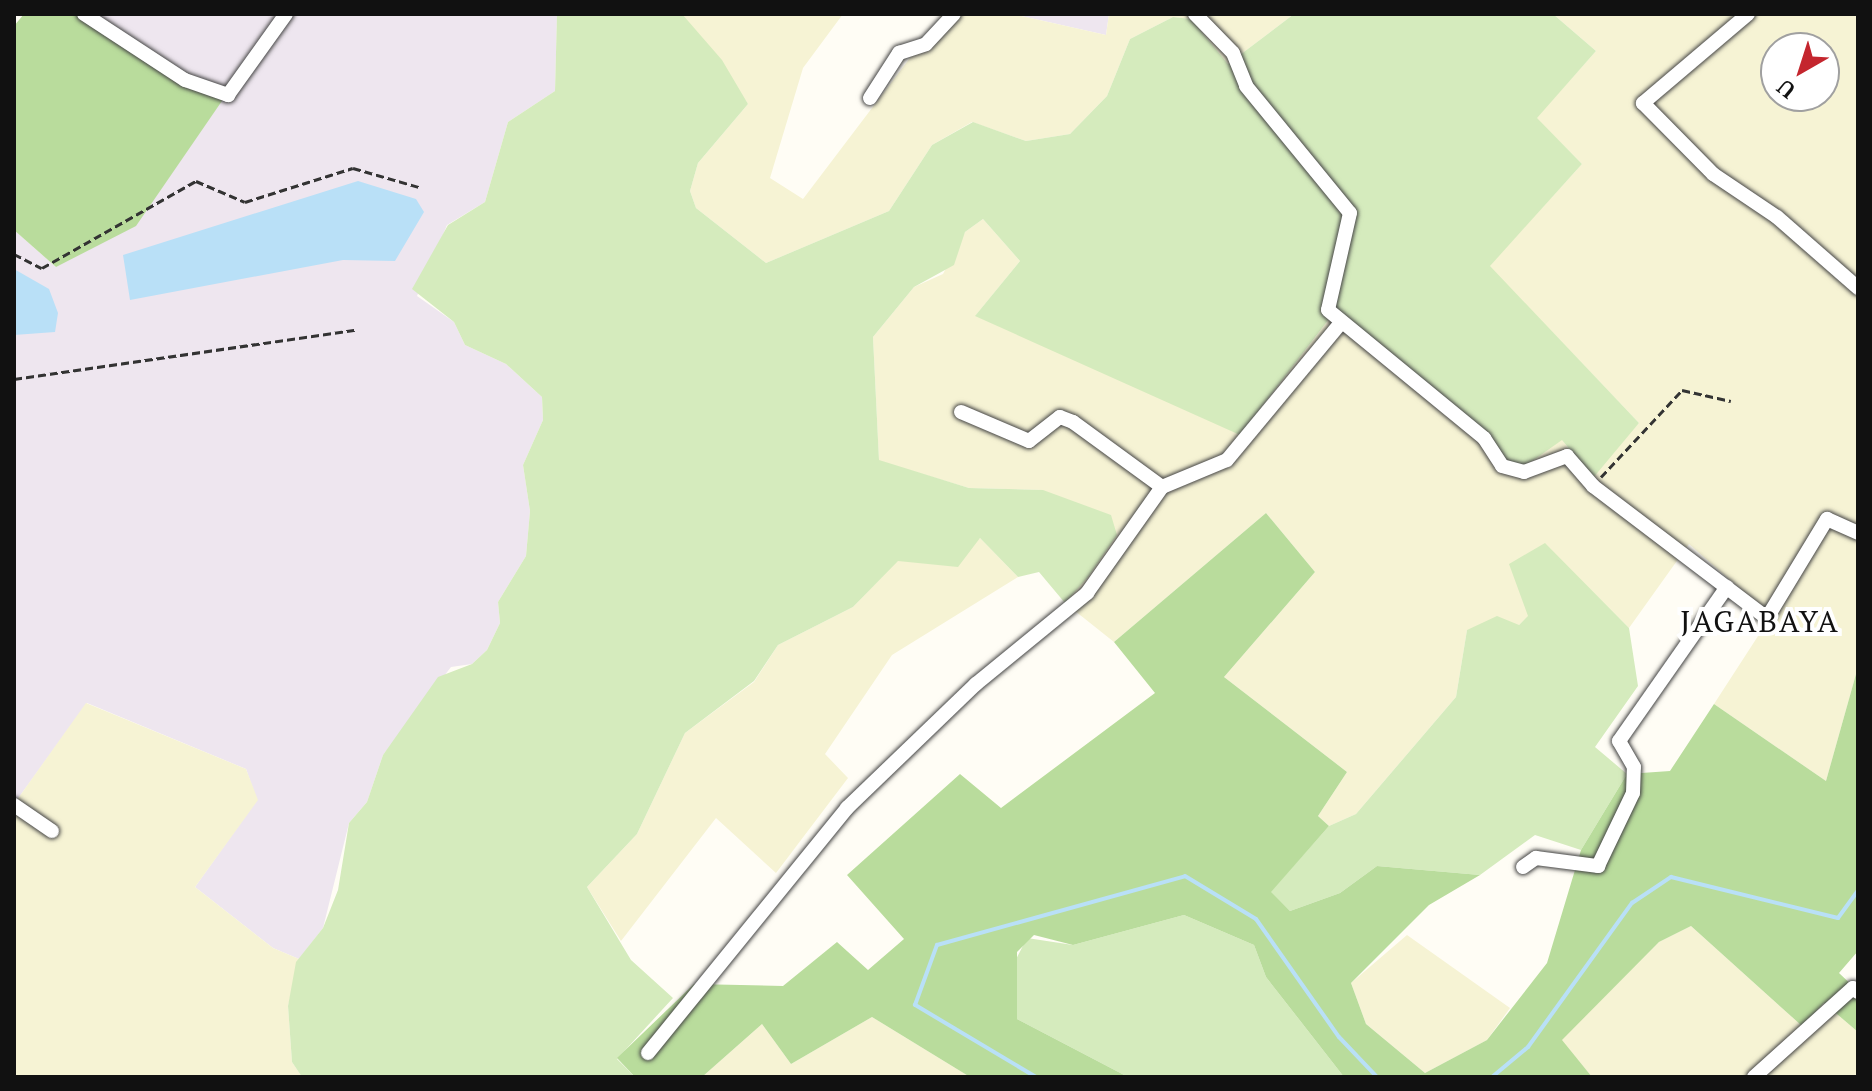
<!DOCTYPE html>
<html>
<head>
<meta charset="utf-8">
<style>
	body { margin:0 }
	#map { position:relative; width:1872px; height:1091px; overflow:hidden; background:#fffdf5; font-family:"PT Serif",serif }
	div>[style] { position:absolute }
	.industrial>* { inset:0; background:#eee6ef }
	.farmland>* { inset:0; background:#f6f3d4 }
	.green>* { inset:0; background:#d5ebbd }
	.forest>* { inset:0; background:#b9dc9c }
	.water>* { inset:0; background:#b9e0f7 }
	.stream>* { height:4px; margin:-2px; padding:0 2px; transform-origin:2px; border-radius:2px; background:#b9e0f7 }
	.path>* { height:3px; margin-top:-1.5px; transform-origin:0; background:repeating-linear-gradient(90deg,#333 0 8px,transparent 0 12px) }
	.roads { filter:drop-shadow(0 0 2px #444) drop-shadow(0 0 2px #444) }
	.minor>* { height:14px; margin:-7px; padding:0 7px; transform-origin:7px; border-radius:7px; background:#fff }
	span { translate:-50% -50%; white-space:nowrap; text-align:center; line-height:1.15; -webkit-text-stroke:8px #fff; paint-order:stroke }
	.quarter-label { font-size:30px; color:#111; letter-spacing:2px }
	.frame { position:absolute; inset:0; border:16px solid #111; pointer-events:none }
	.north { position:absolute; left:1760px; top:32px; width:80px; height:80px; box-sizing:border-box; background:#fff; border:2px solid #a0a0a0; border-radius:50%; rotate:219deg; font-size:22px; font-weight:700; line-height:32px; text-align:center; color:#111 }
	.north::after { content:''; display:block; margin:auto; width:28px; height:36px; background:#c4262e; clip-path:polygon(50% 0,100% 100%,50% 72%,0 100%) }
</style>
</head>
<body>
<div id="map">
	<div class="industrial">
		<div style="clip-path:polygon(77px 14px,557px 16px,555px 91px,508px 122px,485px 202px,447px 225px,417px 296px,454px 322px,465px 345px,506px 364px,542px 397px,543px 420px,523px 465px,530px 511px,526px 556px,498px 602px,500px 623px,487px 650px,472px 664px,451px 667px,383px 755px,367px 802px,349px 823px,323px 928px,299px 959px,273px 948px,195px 887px,257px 800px,246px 769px,87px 703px,14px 804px,14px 230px,56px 267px)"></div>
		<div style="clip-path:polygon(1013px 14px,1109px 14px,1106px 35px)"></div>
	</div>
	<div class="farmland">
		<div style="clip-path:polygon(682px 14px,843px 14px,803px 68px,770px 178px,803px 199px,941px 17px,935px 14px,1013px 14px,1106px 35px,1109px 14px,1294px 14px,1228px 64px,1191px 19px,1173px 17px,1130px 39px,1107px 96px,1070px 134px,1026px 141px,972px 122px,932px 145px,889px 211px,766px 263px,696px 208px,690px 191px,698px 163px,748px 104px)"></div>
		<div style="clip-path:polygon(evenodd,1553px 14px,1858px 14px,1858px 667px,1826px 781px,1714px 704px,1771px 616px,1689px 544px,1629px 628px,1544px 544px,1529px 616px,1519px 625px,1467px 630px,1456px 697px,1356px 814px,1329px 826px,1318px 816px,1347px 772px,1224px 677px,1315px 572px,1266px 513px,1114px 642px,1065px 603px,1043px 490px,969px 488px,879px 461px,873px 337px,914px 287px,943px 274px,965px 232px,983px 219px,1020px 261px,976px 315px,1241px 434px,1329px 319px,1528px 464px,1562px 439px,1584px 472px,1639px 423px,1489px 266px,1582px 164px,1536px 118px,1596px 51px,1553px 14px,1776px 48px,1824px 48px,1824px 96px,1776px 96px,1776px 48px)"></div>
		<div style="clip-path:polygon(980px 538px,1018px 577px,892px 655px,825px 754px,848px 778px,776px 873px,716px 818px,621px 941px,587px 887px,637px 834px,685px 733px,754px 682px,778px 645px,853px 607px,898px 560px,944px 562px)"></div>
		<div style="clip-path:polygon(86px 703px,246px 769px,258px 800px,195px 887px,273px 948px,299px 959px,288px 1006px,292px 1062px,302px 1077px,14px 1077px,14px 804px)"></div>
		<div style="clip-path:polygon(1691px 926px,1802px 1026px,1824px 1003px,1858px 1032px,1858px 1077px,1592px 1077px,1561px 1040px,1659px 942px)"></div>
		<div style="clip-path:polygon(1407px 935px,1510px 1008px,1487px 1040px,1425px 1073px,1366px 1024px,1351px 983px)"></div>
		<div style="clip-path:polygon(872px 1017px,970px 1077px,702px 1077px,762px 1024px,791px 1064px)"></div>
	</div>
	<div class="green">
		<div style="clip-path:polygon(557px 14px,682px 14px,722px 60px,748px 104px,698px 163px,690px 191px,696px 208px,766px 263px,889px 211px,932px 145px,973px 122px,1026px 141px,1070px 134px,1107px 96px,1130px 39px,1173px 17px,1191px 19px,1228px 64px,1294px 14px,1553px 14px,1596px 51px,1537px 118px,1582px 164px,1490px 266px,1639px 423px,1593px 478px,1562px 440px,1528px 464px,1506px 466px,1489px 440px,1329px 319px,1240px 435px,975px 316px,1020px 261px,983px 219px,965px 232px,954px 265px,914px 287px,873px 337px,879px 460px,969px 488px,1043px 490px,1111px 515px,1117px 535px,1088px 577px,1065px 603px,1039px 572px,1018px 577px,980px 538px,958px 567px,898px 561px,853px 607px,778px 645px,754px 681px,685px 733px,637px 834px,587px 887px,631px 960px,673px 998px,617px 1059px,635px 1077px,302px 1077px,292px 1062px,288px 1006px,296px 962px,323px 928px,338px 890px,349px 823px,367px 802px,383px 755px,438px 677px,472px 664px,487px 650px,500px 623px,498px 602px,526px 556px,530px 511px,523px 465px,543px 420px,542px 397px,506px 364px,465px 345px,454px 322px,412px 289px,448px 225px,485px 202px,508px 122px,555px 91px)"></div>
		<div style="clip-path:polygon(1545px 543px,1629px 628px,1638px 686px,1595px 747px,1627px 774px,1581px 850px,1535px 835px,1480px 875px,1377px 866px,1340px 893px,1290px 911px,1270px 892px,1329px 826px,1356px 814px,1456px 697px,1467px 630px,1497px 616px,1519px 625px,1528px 616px,1509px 564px)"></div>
		<div style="clip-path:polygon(1184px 915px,1254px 945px,1266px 977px,1344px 1077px,1128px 1077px,1017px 1019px,1012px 967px,1027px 938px,1073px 945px)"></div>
	</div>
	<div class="forest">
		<div style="clip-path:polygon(24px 14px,77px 14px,224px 98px,136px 226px,56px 267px,14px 230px,14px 26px)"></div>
		<div style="clip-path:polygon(1266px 513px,1315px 572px,1224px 677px,1347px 772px,1318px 816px,1329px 826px,1271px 892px,1290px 911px,1340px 893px,1377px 866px,1480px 875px,1429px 905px,1351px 983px,1366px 1024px,1425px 1073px,1487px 1040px,1547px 963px,1581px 850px,1627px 774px,1670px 771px,1714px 704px,1826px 781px,1858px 667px,1858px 951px,1839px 973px,1858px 991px,1858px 1032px,1824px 1003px,1802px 1026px,1691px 926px,1659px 942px,1562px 1040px,1592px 1077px,1344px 1077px,1266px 977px,1254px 945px,1184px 915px,1073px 945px,1034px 935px,1017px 952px,1017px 1019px,1128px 1077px,970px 1077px,872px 1017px,791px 1064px,762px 1024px,702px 1077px,635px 1077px,617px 1058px,694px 984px,783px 986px,837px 942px,868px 970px,904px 939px,847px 875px,960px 774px,1001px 808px,1155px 693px,1114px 642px)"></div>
	</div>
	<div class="water">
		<div style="clip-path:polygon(358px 181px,416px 199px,424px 212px,395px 261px,343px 260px,130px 300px,123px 255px)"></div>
		<div style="clip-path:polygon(14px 269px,49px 289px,58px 313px,55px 332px,14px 335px)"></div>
	</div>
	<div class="stream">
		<div style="left:1036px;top:1077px;width:141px;rotate:-149.2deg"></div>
		<div style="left:915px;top:1005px;width:64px;rotate:-69.9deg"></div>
		<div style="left:937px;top:945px;width:257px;rotate:-15.5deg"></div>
		<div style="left:1185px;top:876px;width:83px;rotate:31.2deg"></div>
		<div style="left:1256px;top:919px;width:144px;rotate:54.9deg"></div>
		<div style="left:1339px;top:1037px;width:55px;rotate:46.5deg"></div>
		<div style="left:1492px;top:1077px;width:47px;rotate:-39.8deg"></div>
		<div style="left:1528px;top:1047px;width:178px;rotate:-54.2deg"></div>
		<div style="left:1632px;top:903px;width:47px;rotate:-33.7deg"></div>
		<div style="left:1671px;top:877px;width:172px;rotate:13.8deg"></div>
		<div style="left:1838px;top:918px;width:34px;rotate:-54deg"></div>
	</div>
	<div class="path">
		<div style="left:14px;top:254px;width:31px;rotate:27deg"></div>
		<div style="left:42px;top:268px;width:177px;rotate:-29.5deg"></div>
		<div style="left:196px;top:181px;width:53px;rotate:23.2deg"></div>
		<div style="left:245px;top:202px;width:113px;rotate:-17.5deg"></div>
		<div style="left:353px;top:168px;width:69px;rotate:16.1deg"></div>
		<div style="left:14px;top:379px;width:345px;rotate:-8.2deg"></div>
		<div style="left:1601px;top:477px;width:119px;rotate:-47deg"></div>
		<div style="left:1682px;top:390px;width:50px;rotate:12.7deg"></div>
	</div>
	<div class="roads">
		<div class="minor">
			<div style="left:84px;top:14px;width:121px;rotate:33.2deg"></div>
			<div style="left:185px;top:80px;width:46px;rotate:19.2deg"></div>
			<div style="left:228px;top:95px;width:100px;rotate:-54.4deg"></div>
			<div style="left:1195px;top:14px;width:54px;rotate:45.7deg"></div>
			<div style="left:1233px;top:53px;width:35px;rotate:68deg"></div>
			<div style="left:1246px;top:86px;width:164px;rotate:50.7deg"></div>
			<div style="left:1350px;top:213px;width:99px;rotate:102.8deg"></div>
			<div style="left:1328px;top:310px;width:202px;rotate:39.4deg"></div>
			<div style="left:1484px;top:438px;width:33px;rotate:57deg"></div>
			<div style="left:1502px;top:466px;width:23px;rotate:15deg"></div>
			<div style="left:1524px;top:472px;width:46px;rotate:-20.4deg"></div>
			<div style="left:1567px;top:456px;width:40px;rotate:49deg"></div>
			<div style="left:1593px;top:486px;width:218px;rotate:37.2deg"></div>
			<div style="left:1767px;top:618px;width:116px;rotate:-58.8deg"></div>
			<div style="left:1827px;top:519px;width:34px;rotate:24deg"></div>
			<div style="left:1748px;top:14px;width:138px;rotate:139.7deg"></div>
			<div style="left:1643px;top:103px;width:100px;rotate:45.4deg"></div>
			<div style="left:1713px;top:174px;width:77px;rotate:33.9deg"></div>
			<div style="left:1777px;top:217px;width:108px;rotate:41.2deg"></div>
			<div style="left:870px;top:98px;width:54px;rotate:-57.2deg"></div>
			<div style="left:899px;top:53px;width:28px;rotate:-18deg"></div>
			<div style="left:926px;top:44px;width:41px;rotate:-47deg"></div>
			<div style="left:961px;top:412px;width:74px;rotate:23.1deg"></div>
			<div style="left:1029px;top:441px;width:39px;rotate:-38deg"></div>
			<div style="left:1060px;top:417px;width:14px;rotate:21deg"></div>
			<div style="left:1073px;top:422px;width:110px;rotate:36.1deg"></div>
			<div style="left:14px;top:805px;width:46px;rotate:34.4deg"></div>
			<div style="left:1523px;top:867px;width:16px;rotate:-35deg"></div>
			<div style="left:1536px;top:858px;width:63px;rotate:7.4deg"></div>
			<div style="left:1598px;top:866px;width:81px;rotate:-64.4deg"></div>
			<div style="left:1633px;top:793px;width:26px;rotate:-88deg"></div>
			<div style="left:1634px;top:767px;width:30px;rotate:-120deg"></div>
			<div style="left:1619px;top:741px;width:188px;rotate:-55deg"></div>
			<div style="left:648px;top:1053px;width:316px;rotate:-50.9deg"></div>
			<div style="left:847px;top:808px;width:179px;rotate:-43.9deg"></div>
			<div style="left:976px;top:684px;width:144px;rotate:-39.3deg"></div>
			<div style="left:1087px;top:593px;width:130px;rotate:-54.7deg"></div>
			<div style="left:1162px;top:487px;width:70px;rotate:-22.6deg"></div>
			<div style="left:1227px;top:460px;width:175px;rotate:-50.3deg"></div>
			<div style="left:1754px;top:1077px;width:133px;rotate:-42deg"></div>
			<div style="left:1853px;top:988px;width:6px;rotate:39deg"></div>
		</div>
	</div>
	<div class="quarter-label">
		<span style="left:1760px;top:621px">JAGABAYA</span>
	</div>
	<div class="frame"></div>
	<div class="north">U</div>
</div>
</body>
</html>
